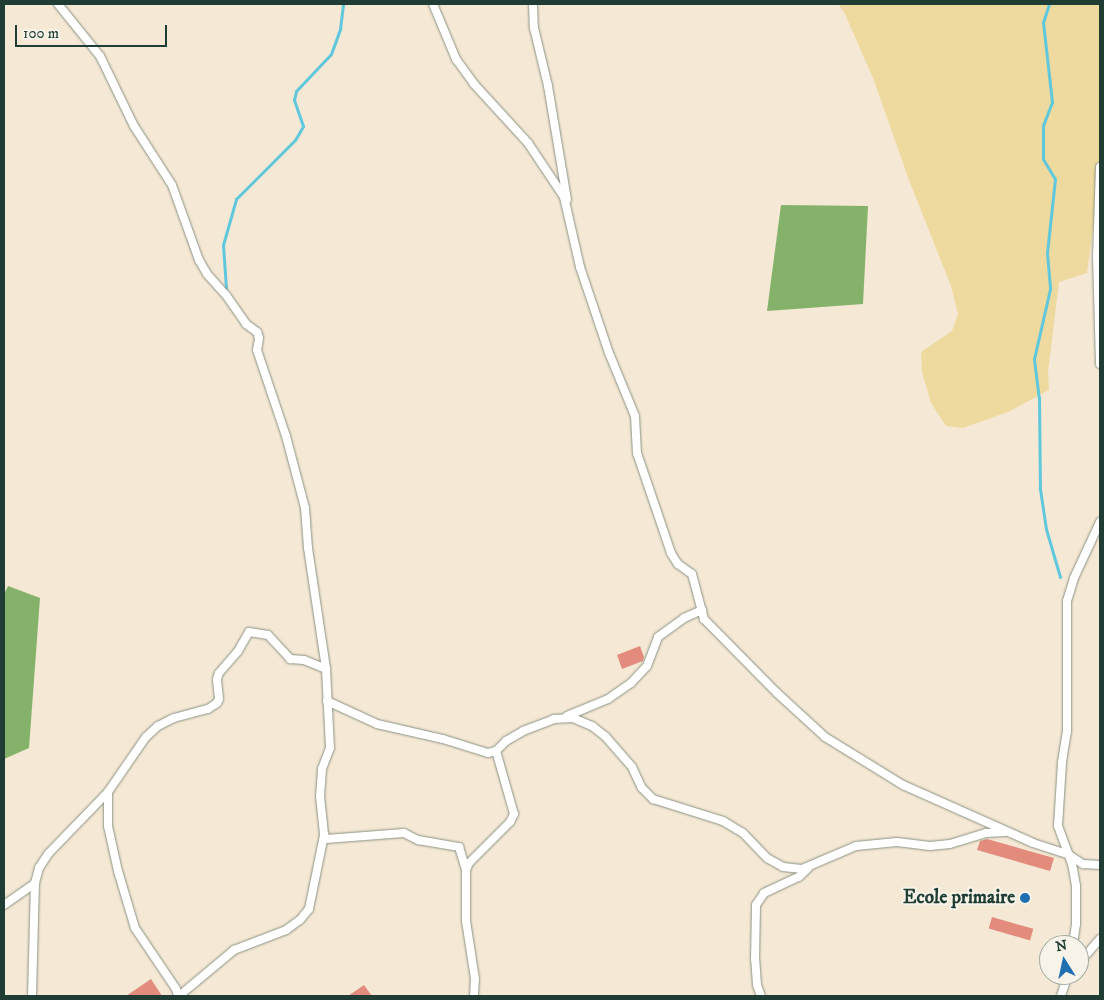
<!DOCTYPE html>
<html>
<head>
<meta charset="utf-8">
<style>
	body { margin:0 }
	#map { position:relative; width:1104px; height:1000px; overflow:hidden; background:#f5e8d4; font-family:"IM FELL DW Pica",serif }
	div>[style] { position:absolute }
	.forest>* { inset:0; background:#84b26a }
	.sand>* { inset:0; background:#eeda9e }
	.stream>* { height:3px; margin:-1.5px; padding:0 1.5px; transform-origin:1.5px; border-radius:1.5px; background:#60c8dc }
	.building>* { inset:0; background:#e38c7e; transform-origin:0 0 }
	.roads { filter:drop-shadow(0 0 1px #8a9284) drop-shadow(0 0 1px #8a9284) }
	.street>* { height:8px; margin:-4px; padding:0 4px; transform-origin:4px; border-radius:4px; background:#fff }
	.dots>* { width:14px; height:14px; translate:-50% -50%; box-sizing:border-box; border:2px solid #f7f3e8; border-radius:50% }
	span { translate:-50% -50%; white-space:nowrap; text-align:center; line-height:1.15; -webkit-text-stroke:4px #f7f3e8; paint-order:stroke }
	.poi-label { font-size:19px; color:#1f3d34; font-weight:700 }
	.right { translate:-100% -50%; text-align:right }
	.frame { position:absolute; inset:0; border:5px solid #1f3d34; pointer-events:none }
	.north { position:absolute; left:1039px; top:935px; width:50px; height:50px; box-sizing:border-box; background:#f7f3e8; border:1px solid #a1aaa0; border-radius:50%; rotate:350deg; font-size:14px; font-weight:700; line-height:20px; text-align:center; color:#1f3d34 }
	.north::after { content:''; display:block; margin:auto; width:18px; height:22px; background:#1f6fb2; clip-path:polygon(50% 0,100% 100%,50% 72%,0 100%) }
	.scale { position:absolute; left:15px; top:25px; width:152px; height:22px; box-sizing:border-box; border:2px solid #1f3d34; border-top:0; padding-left:6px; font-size:15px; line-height:18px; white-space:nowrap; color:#1f3d34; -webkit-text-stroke:4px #f7f3e8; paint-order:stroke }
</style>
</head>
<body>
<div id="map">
	<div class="forest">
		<div style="clip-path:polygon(781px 205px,868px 206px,863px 304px,767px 311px)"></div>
		<div style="clip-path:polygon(8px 586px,40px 598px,29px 748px,4px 759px,4px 594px)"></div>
	</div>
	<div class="sand">
		<div style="clip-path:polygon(838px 4px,1100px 4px,1100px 190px,1098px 190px,1087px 273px,1059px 282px,1048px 372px,1049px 390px,1008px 412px,963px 428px,946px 426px,931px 403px,922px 372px,921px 352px,952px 331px,958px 314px,951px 286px,909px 180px,873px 78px,844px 12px)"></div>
	</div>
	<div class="stream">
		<div style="left:1049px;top:4px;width:19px;rotate:108deg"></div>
		<div style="left:1043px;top:22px;width:81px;rotate:83.6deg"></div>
		<div style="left:1052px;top:102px;width:25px;rotate:111deg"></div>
		<div style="left:1043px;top:125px;width:34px;rotate:90deg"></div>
		<div style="left:1043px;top:159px;width:23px;rotate:59deg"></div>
		<div style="left:1055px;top:179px;width:74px;rotate:96.2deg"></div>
		<div style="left:1047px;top:253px;width:36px;rotate:85deg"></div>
		<div style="left:1050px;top:289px;width:72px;rotate:102.9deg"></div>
		<div style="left:1034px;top:359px;width:38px;rotate:83deg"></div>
		<div style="left:1039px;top:397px;width:92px;rotate:89.4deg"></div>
		<div style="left:1040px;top:489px;width:40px;rotate:81.5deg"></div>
		<div style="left:1046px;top:529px;width:50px;rotate:73.7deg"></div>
		<div style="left:226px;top:288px;width:43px;rotate:-94deg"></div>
		<div style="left:223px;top:245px;width:48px;rotate:-74.2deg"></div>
		<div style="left:236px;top:199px;width:83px;rotate:-45deg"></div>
		<div style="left:295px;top:140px;width:16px;rotate:-60deg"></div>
		<div style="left:303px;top:126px;width:28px;rotate:-109deg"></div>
		<div style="left:294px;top:100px;width:9px;rotate:-77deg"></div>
		<div style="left:296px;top:91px;width:51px;rotate:-46.6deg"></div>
		<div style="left:331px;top:54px;width:27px;rotate:-70deg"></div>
		<div style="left:340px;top:29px;width:25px;rotate:-83deg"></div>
	</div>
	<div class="building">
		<div style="clip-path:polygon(640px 646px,644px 657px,643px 661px,622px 669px,617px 655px)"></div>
		<div style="clip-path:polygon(987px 839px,1054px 858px,1050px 871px,977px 850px,980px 841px)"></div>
		<div style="left:992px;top:917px;width:43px;height:12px;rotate:16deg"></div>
		<div style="clip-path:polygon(151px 979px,162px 996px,126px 996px)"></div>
		<div style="clip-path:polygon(364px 985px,372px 996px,348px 996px)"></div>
	</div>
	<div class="roads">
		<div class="street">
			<div style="left:58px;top:4px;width:67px;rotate:51.1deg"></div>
			<div style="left:100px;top:56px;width:78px;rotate:64.1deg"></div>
			<div style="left:134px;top:126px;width:70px;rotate:57.2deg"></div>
			<div style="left:172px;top:185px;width:80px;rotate:70.2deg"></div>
			<div style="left:199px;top:260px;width:16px;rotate:60deg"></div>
			<div style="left:207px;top:274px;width:28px;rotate:48deg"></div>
			<div style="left:226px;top:295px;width:35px;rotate:55deg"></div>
			<div style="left:246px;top:324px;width:14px;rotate:36deg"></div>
			<div style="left:257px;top:332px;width:6px;rotate:72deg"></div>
			<div style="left:259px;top:338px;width:12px;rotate:99deg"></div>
			<div style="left:257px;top:350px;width:91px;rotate:71.4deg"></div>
			<div style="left:286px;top:436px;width:74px;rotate:75.2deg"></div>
			<div style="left:305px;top:508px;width:40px;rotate:85.7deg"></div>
			<div style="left:308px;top:548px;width:122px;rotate:81.5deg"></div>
			<div style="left:326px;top:669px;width:79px;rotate:87.1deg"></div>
			<div style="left:330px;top:748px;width:22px;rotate:111deg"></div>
			<div style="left:322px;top:769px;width:27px;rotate:94deg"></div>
			<div style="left:320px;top:796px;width:39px;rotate:84deg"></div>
			<div style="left:324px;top:835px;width:4px;rotate:63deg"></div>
			<div style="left:326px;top:839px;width:78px;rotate:-4.4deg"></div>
			<div style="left:404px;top:833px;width:16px;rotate:27deg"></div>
			<div style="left:418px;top:840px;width:42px;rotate:9.7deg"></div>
			<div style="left:459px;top:847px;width:24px;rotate:73deg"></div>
			<div style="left:433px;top:4px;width:60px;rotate:67.3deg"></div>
			<div style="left:456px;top:59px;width:31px;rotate:54deg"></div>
			<div style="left:474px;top:84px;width:80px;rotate:47.5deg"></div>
			<div style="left:528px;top:143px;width:65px;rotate:56.3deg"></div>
			<div style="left:564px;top:197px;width:72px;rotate:77.1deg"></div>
			<div style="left:580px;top:267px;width:91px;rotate:71.4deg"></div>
			<div style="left:609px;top:353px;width:68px;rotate:67.6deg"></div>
			<div style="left:635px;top:416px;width:37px;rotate:87deg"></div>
			<div style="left:637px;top:453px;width:106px;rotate:71.2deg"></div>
			<div style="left:671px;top:553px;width:13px;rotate:58deg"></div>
			<div style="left:678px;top:564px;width:17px;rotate:36deg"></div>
			<div style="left:692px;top:574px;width:47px;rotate:75.1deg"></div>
			<div style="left:704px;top:619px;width:104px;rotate:45.4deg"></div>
			<div style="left:777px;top:693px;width:65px;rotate:42.5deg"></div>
			<div style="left:825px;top:737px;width:92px;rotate:31.6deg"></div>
			<div style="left:903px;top:785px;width:142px;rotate:24deg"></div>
			<div style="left:1033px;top:843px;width:38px;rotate:18deg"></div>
			<div style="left:1069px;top:855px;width:17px;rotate:33deg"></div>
			<div style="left:1083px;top:864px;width:17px;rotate:3deg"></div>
			<div style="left:533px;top:4px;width:24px;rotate:88deg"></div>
			<div style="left:534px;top:28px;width:60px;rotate:76.4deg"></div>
			<div style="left:548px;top:86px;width:115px;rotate:80.5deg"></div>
			<div style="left:1100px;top:167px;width:90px;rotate:91.9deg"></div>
			<div style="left:1097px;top:257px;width:107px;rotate:88.4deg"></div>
			<div style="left:327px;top:701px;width:55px;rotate:24.7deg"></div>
			<div style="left:377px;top:724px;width:68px;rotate:12.8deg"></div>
			<div style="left:443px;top:739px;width:47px;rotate:17.3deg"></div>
			<div style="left:488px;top:753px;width:8px;rotate:-14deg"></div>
			<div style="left:496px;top:751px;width:14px;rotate:-45deg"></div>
			<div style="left:506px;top:741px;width:20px;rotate:-30deg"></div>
			<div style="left:523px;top:731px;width:33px;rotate:-21deg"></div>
			<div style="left:554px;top:719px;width:19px;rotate:-3deg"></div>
			<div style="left:573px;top:718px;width:21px;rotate:23deg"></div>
			<div style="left:592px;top:726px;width:16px;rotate:38deg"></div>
			<div style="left:605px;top:736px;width:41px;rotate:48.9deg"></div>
			<div style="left:632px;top:767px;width:23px;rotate:65deg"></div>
			<div style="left:642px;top:788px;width:16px;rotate:45deg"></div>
			<div style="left:653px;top:799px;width:73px;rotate:17.4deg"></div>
			<div style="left:723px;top:821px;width:23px;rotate:31deg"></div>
			<div style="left:743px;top:833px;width:35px;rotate:46deg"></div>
			<div style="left:767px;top:858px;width:18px;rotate:29deg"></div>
			<div style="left:783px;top:867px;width:19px;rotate:6deg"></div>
			<div style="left:802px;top:869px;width:59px;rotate:-23.1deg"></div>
			<div style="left:856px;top:846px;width:41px;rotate:-5.6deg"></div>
			<div style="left:897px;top:842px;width:33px;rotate:7deg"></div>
			<div style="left:930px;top:846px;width:20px;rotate:-6deg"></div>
			<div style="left:950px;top:844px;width:38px;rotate:-17deg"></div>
			<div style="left:986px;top:833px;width:19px;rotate:-3deg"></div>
			<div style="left:567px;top:716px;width:44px;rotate:-22.5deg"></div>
			<div style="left:608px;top:699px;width:28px;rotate:-35deg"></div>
			<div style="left:631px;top:683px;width:23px;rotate:-47deg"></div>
			<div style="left:647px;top:666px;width:31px;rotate:-69deg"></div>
			<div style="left:658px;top:637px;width:32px;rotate:-36deg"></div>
			<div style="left:684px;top:618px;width:20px;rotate:-24deg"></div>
			<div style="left:108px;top:792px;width:34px;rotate:90deg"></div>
			<div style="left:108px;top:826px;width:46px;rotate:77.5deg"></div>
			<div style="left:118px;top:871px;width:59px;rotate:73.4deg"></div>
			<div style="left:135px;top:928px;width:73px;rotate:56.1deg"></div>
			<div style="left:176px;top:989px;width:7px;rotate:74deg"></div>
			<div style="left:4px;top:905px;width:38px;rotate:-35deg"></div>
			<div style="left:1073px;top:945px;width:21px;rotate:-82deg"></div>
			<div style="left:1076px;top:924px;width:38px;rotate:-90deg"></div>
			<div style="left:1076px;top:886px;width:22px;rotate:-100deg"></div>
			<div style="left:1072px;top:864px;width:40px;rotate:-110.2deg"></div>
			<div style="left:1058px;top:826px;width:64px;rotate:-86.4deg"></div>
			<div style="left:1062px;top:762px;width:30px;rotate:-81deg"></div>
			<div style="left:1067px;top:732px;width:131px;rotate:-90deg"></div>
			<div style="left:1067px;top:601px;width:24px;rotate:-73deg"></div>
			<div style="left:1074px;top:578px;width:62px;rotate:-65.1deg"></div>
			<div style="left:1079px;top:963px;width:32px;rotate:-49deg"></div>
			<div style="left:32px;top:996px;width:113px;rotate:-88.5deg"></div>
			<div style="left:35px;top:883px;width:16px;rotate:-75deg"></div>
			<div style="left:39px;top:868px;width:17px;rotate:-57deg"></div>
			<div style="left:48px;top:854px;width:86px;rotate:-45.9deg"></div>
			<div style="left:108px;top:792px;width:67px;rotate:-55.4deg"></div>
			<div style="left:146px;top:737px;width:16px;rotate:-43deg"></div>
			<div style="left:158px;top:726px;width:18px;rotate:-27deg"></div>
			<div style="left:174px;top:718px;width:35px;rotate:-15deg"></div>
			<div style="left:208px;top:709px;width:11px;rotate:-34deg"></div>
			<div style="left:217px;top:703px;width:4px;rotate:-63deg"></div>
			<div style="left:219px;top:699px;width:20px;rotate:-96deg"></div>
			<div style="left:217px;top:679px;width:6px;rotate:-72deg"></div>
			<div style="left:219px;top:673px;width:29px;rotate:-49deg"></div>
			<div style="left:238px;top:651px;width:22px;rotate:-60deg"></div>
			<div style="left:249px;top:632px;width:19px;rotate:9deg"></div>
			<div style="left:268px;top:635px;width:33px;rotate:47deg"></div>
			<div style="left:290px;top:659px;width:14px;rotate:4deg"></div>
			<div style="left:304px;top:660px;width:24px;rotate:22deg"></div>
			<div style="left:179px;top:996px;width:72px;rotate:-39.9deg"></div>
			<div style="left:234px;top:950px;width:56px;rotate:-21deg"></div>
			<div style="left:286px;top:930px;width:17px;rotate:-36deg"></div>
			<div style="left:300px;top:920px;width:14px;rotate:-51deg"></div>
			<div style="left:309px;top:909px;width:76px;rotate:-78.5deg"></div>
			<div style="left:474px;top:996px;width:17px;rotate:-87deg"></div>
			<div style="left:475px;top:979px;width:59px;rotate:-98.8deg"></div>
			<div style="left:466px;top:921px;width:51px;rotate:-90deg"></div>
			<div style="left:466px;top:870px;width:8px;rotate:-67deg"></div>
			<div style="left:469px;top:863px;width:58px;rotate:-45deg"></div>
			<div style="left:510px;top:822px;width:9px;rotate:-63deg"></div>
			<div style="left:514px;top:814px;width:66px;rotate:-105.9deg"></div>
			<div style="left:761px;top:996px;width:12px;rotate:-110deg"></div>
			<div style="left:757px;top:985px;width:26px;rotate:-94deg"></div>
			<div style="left:755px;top:959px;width:54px;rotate:-88.9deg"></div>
			<div style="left:756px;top:905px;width:14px;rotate:-56deg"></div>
			<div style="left:764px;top:893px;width:38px;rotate:-25deg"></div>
			<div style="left:799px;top:877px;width:13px;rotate:-45deg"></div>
			<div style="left:1061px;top:996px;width:22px;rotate:-72deg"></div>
		</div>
	</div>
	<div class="dots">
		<div style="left:1025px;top:898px;background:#1f6fb2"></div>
	</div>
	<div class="poi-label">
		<span class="right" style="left:1015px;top:898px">Ecole primaire</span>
	</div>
	<div class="frame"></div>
	<div class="north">N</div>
	<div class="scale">100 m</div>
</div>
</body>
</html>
